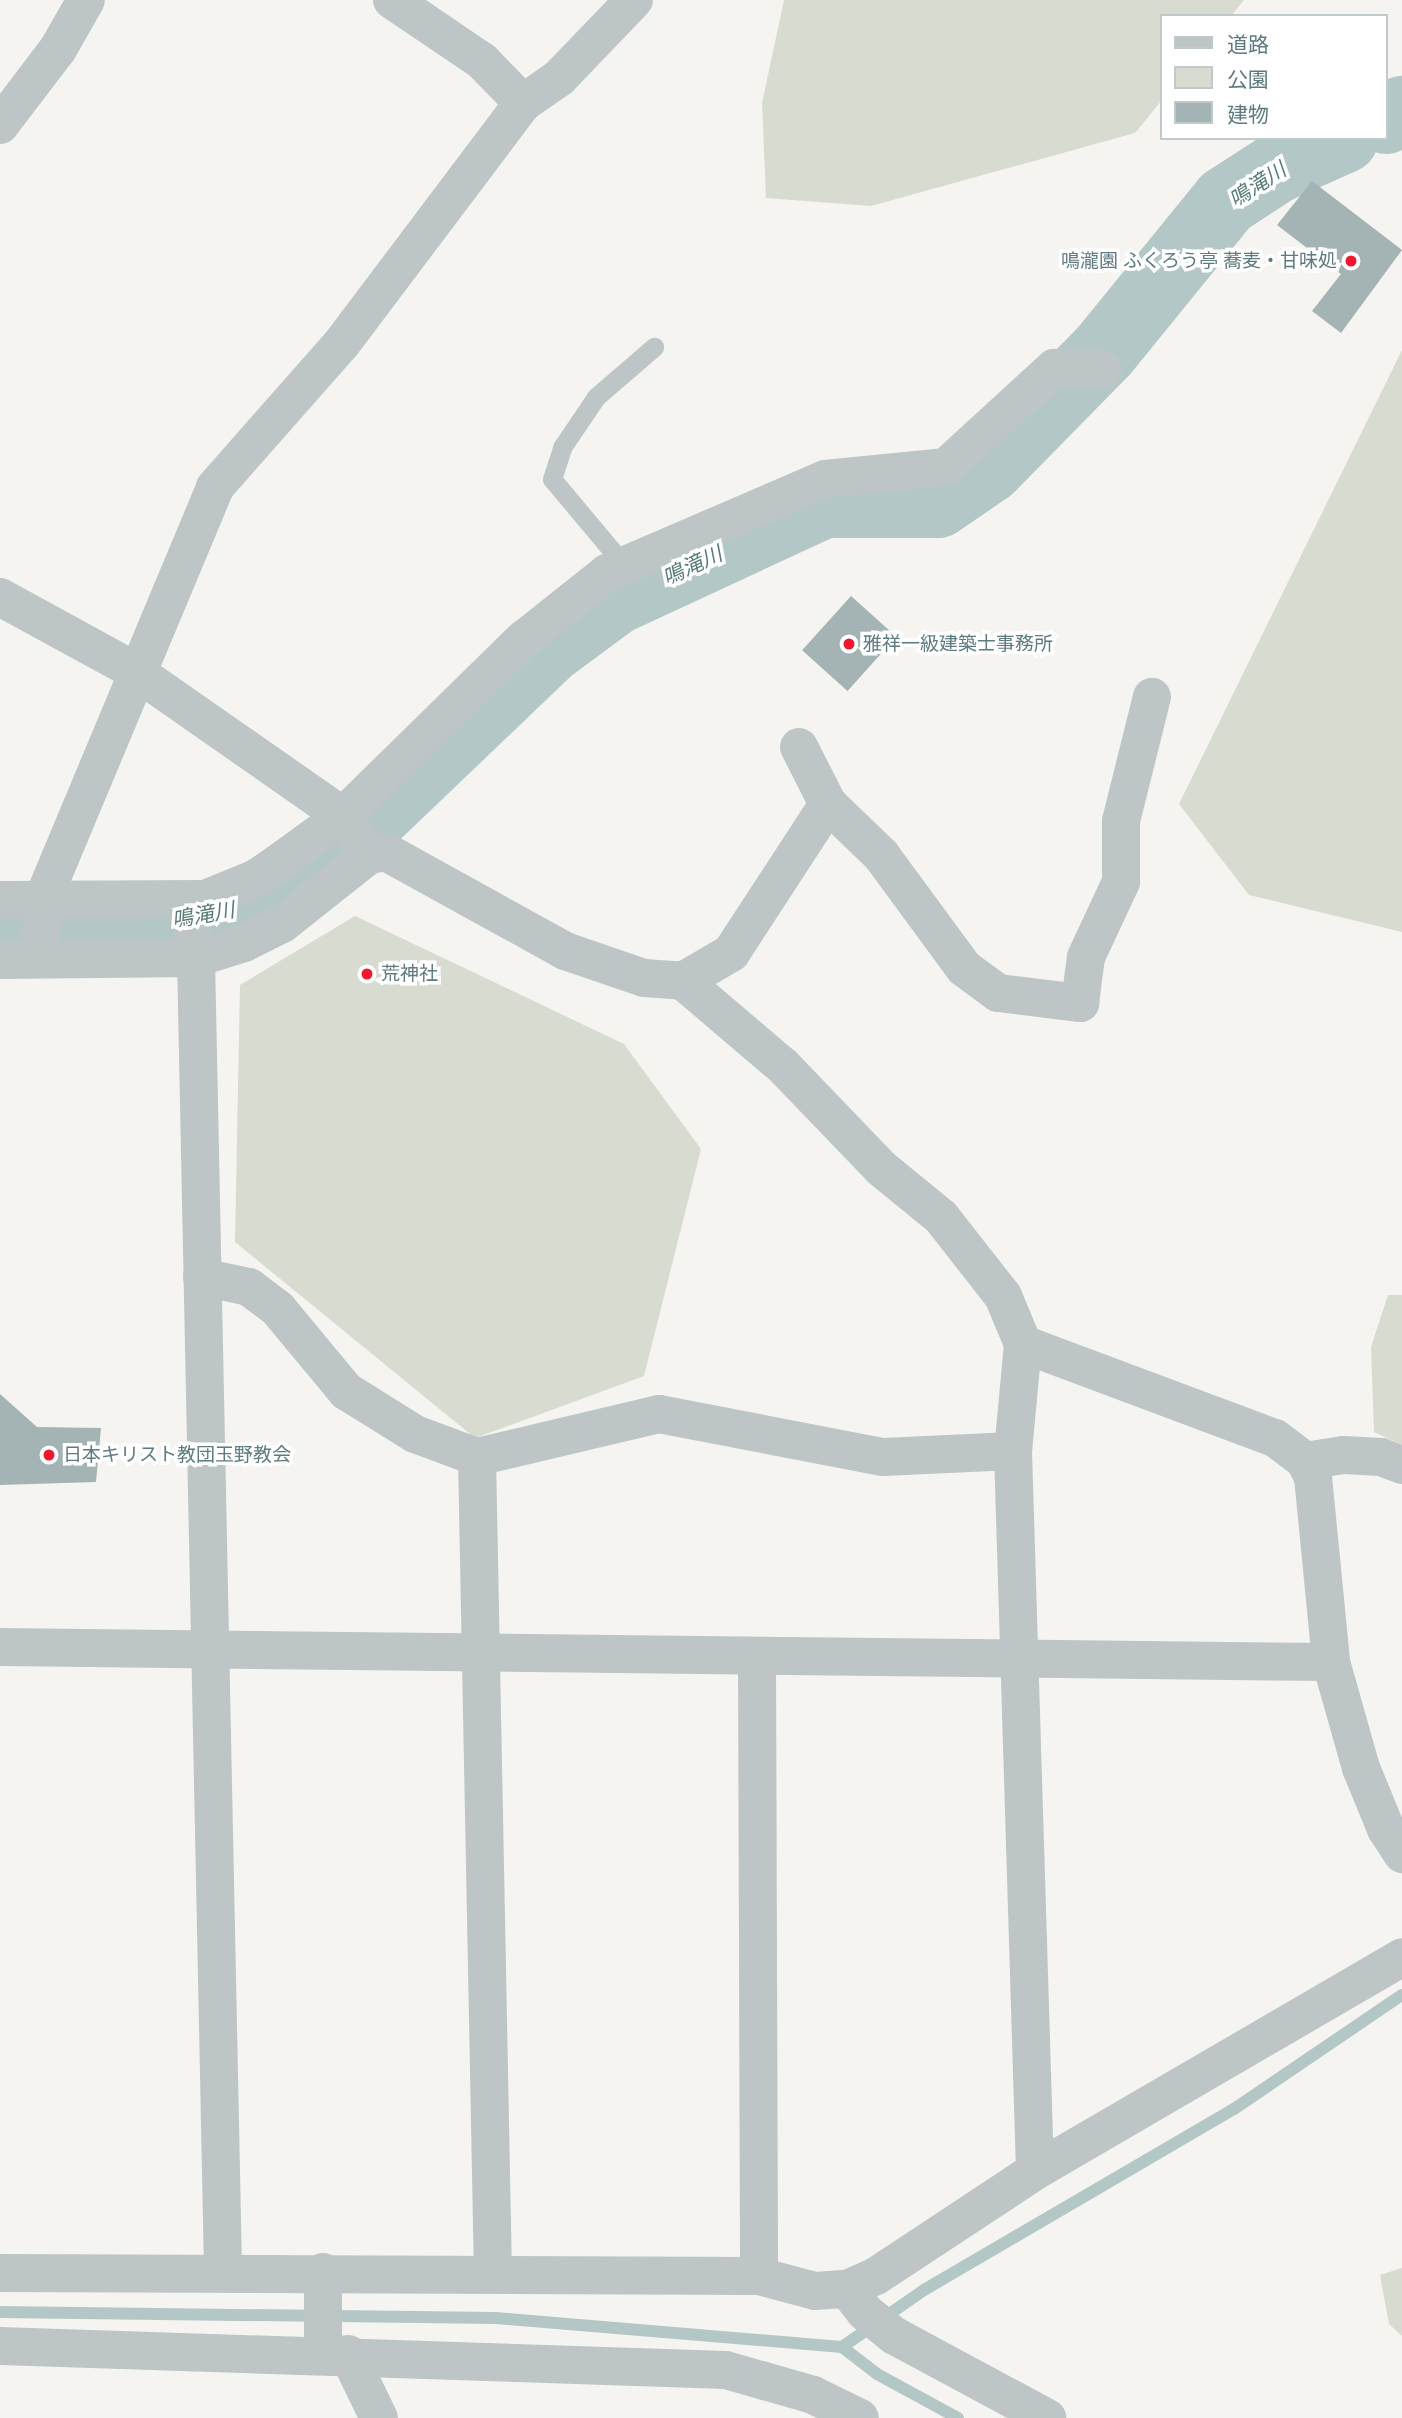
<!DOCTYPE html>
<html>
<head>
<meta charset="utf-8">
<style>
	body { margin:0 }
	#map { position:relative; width:1402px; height:2418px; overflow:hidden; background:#f6f4f1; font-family:Mulish,"Noto Sans JP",sans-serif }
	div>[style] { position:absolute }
	.green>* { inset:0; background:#d8dbd0 }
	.stream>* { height:12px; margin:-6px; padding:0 6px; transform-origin:6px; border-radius:6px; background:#b3c8c6 }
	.river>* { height:70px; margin:-35px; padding:0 35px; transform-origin:35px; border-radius:35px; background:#b3c8c6 }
	.building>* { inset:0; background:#a4b3b4; transform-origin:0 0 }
	.service>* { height:19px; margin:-9.5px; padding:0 9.5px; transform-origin:9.5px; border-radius:9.5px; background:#bdc5c6 }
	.minor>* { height:38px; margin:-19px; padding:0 19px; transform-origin:19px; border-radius:19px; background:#bdc5c6 }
	.dots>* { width:19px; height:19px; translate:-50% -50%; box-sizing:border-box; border:4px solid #fff; border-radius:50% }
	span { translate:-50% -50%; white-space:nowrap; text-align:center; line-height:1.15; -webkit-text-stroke:7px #fff; paint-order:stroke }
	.poi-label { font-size:19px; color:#5e7b7f }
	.right { translate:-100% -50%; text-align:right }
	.left { translate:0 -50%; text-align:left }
	.water-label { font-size:21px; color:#597b78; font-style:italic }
	.legend { position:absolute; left:1160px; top:14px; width:228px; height:126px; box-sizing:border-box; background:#fff; border:2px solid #bfcacc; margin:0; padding:9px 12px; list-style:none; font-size:21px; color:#5e7b7f }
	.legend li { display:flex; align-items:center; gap:14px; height:35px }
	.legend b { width:35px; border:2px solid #bfcacc }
</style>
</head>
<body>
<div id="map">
	<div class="green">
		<div style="clip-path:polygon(784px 0,1244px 0,1231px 16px,1162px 16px,1162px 100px,1135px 133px,871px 206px,766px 198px,762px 103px)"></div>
		<div style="clip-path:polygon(1402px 350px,1402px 932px,1249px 895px,1179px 804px)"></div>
		<div style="clip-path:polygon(355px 916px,624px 1044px,701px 1149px,644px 1376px,475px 1438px,235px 1242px,240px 985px)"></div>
		<div style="clip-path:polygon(1388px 1295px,1402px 1295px,1402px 1445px,1374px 1432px,1371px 1347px)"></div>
		<div style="clip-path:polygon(1402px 2268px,1402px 2336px,1389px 2324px,1380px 2275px)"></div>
	</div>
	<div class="stream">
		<div style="left:0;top:2312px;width:496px;rotate:0.7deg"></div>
		<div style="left:496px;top:2318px;width:347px;rotate:4.8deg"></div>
		<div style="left:842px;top:2347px;width:100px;rotate:-34.8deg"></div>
		<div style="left:924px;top:2290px;width:359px;rotate:-30.3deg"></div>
		<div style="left:1234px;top:2109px;width:203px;rotate:-34.2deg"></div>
		<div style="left:842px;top:2347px;width:44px;rotate:37.6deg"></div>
		<div style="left:877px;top:2374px;width:92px;rotate:28.5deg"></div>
	</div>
	<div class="river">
		<div style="left:1386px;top:119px;width:18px;rotate:-27deg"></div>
		<div style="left:0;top:924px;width:155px;rotate:-0.7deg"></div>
		<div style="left:155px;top:922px;width:57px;rotate:-6deg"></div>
		<div style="left:212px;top:916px;width:34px;rotate:-17deg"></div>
		<div style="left:244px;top:906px;width:155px;rotate:-34.5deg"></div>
		<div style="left:372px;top:818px;width:246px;rotate:-43.7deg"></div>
		<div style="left:550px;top:648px;width:81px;rotate:-36.4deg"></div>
		<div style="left:615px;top:600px;width:230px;rotate:-24.9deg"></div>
		<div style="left:824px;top:503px;width:114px"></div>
		<div style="left:938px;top:503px;width:62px;rotate:-34.5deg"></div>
		<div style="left:989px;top:468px;width:164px;rotate:-45.5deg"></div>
		<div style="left:1104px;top:351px;width:193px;rotate:-50.9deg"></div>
		<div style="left:1226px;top:201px;width:61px;rotate:-32.9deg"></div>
		<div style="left:1277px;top:168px;width:73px;rotate:-24.1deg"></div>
	</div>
	<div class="building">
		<div style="clip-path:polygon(1312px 181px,1402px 250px,1341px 333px,1312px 311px,1341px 274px,1277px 225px)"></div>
		<div style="left:851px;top:596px;width:61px;height:73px;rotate:42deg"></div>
		<div style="clip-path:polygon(0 1394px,37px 1427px,101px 1428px,96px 1482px,0 1485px)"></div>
	</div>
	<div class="service">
		<div style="left:624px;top:565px;width:112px;rotate:-129.9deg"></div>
		<div style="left:552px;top:479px;width:35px;rotate:-72deg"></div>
		<div style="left:563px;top:446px;width:59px;rotate:-56deg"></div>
		<div style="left:596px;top:397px;width:77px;rotate:-40.8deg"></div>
	</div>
	<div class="minor">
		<div style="left:392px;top:0;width:109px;rotate:34.1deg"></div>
		<div style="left:482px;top:61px;width:59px;rotate:45.7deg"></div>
		<div style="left:0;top:125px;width:96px;rotate:-52.7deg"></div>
		<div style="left:58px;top:49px;width:56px;rotate:-60.3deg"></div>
		<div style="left:0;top:597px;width:154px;rotate:28.7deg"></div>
		<div style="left:135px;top:671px;width:254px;rotate:34.9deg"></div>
		<div style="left:343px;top:816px;width:24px;rotate:57deg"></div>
		<div style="left:799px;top:747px;width:64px;rotate:63deg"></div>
		<div style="left:828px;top:804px;width:74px;rotate:43.9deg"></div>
		<div style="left:881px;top:855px;width:140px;rotate:53.7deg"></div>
		<div style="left:964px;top:968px;width:42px;rotate:36.3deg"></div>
		<div style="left:998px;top:993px;width:83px;rotate:7deg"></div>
		<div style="left:1080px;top:1003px;width:46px;rotate:-82.6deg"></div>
		<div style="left:1086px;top:957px;width:83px;rotate:-65deg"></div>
		<div style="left:1121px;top:882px;width:61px;rotate:-90deg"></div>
		<div style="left:1121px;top:821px;width:128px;rotate:-76deg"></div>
		<div style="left:0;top:900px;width:205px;rotate:-0.3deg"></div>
		<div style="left:205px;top:899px;width:58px;rotate:-22.2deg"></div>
		<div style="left:259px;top:877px;width:104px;rotate:-36deg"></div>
		<div style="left:343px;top:816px;width:253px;rotate:-44.4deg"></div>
		<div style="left:524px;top:639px;width:106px;rotate:-38.5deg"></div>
		<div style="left:607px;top:573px;width:237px;rotate:-23.3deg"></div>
		<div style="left:825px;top:479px;width:122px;rotate:-5.7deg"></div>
		<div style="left:946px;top:467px;width:147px;rotate:-42.5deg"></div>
		<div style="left:1054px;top:368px;width:49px;rotate:1.2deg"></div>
		<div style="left:188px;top:900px;width:59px;rotate:82.1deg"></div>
		<div style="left:196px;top:958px;width:1315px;rotate:88.82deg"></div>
		<div style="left:40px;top:959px;width:60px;rotate:-87.1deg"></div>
		<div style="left:43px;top:899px;width:446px;rotate:-67.3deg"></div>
		<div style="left:215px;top:487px;width:192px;rotate:-48.6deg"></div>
		<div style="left:342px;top:343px;width:301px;rotate:-53deg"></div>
		<div style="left:523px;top:103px;width:44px;rotate:-34.8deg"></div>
		<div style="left:559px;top:78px;width:108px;rotate:-46.1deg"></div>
		<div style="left:0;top:960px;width:196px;rotate:-0.6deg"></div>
		<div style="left:196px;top:958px;width:50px;rotate:-17.4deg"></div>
		<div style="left:244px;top:943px;width:42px;rotate:-26.6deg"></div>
		<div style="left:282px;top:924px;width:111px;rotate:-38.4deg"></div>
		<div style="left:369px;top:855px;width:17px;rotate:-10deg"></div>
		<div style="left:386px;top:852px;width:205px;rotate:28.9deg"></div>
		<div style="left:565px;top:951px;width:83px;rotate:18.9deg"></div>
		<div style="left:644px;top:978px;width:39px;rotate:4deg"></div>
		<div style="left:683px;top:981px;width:131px;rotate:40.4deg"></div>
		<div style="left:783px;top:1066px;width:141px;rotate:46.1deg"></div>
		<div style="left:881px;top:1168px;width:77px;rotate:39.2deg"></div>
		<div style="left:941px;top:1217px;width:100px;rotate:51.9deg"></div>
		<div style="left:1003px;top:1296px;width:52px;rotate:67.4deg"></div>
		<div style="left:1023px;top:1344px;width:107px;rotate:95.3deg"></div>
		<div style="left:1013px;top:1451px;width:720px;rotate:88.25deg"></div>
		<div style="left:683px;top:981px;width:56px;rotate:-30.3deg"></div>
		<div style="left:731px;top:953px;width:178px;rotate:-56.9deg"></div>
		<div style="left:202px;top:1277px;width:48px;rotate:12deg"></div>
		<div style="left:249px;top:1287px;width:36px;rotate:37deg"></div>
		<div style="left:278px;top:1309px;width:107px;rotate:50.3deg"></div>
		<div style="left:346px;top:1391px;width:81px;rotate:31.9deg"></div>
		<div style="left:415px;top:1434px;width:66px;rotate:20.4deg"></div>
		<div style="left:477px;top:1457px;width:187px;rotate:-13.3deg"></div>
		<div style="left:659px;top:1414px;width:228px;rotate:10.9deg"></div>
		<div style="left:883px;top:1457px;width:130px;rotate:-2.6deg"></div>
		<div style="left:1023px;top:1344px;width:269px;rotate:20.5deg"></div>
		<div style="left:1275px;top:1438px;width:38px;rotate:37deg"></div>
		<div style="left:1305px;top:1461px;width:18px;rotate:63deg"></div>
		<div style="left:1313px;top:1477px;width:186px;rotate:84.4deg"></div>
		<div style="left:1331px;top:1662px;width:110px;rotate:74.2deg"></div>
		<div style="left:1361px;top:1768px;width:66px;rotate:67.7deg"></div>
		<div style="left:1386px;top:1829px;width:30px;rotate:57deg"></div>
		<div style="left:477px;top:1457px;width:815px;rotate:88.88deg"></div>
		<div style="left:1305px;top:1461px;width:39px;rotate:-9deg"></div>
		<div style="left:1344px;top:1455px;width:37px;rotate:3deg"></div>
		<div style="left:1381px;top:1457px;width:22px;rotate:21deg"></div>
		<div style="left:0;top:1647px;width:1331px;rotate:0.65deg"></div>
		<div style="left:757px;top:1657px;width:619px;rotate:89.81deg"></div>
		<div style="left:323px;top:2272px;width:81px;rotate:90deg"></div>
		<div style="left:0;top:2273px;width:759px;rotate:0.23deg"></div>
		<div style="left:759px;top:2276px;width:58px;rotate:15deg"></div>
		<div style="left:815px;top:2291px;width:32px;rotate:-4deg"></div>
		<div style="left:847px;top:2289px;width:32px;rotate:-24deg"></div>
		<div style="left:876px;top:2276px;width:191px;rotate:-33.4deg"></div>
		<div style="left:1035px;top:2171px;width:425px;rotate:-30.2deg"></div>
		<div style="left:847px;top:2289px;width:29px;rotate:52deg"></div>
		<div style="left:865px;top:2312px;width:38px;rotate:39deg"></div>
		<div style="left:895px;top:2336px;width:173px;rotate:28.3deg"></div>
		<div style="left:0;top:2346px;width:726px;rotate:1.89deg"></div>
		<div style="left:726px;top:2370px;width:91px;rotate:16deg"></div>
		<div style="left:813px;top:2395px;width:52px;rotate:26.1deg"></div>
		<div style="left:348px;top:2354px;width:71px;rotate:64.2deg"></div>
	</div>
	<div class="dots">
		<div style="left:1351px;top:261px;background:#f0172f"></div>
		<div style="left:849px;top:644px;background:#f0172f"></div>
		<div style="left:367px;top:974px;background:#f0172f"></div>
		<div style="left:49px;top:1455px;background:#f0172f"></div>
	</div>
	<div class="poi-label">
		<span class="right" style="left:1337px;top:261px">鳴瀧園 ふくろう亭 蕎麦・甘味処</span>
		<span class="left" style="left:863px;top:644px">雅祥一級建築士事務所</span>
		<span class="left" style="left:381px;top:974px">荒神社</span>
		<span class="left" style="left:63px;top:1455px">日本キリスト教団玉野教会</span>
	</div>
	<div class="water-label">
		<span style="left:1257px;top:184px;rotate:-33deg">鳴滝川</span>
		<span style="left:692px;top:565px;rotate:-25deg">鳴滝川</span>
		<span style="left:203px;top:914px;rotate:-10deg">鳴滝川</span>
	</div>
	<ul class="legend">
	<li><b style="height:9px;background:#bdc5c6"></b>道路</li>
	<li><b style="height:19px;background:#d8dbd0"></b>公園</li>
	<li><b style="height:19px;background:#a4b3b4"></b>建物</li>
	</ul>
</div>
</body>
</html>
